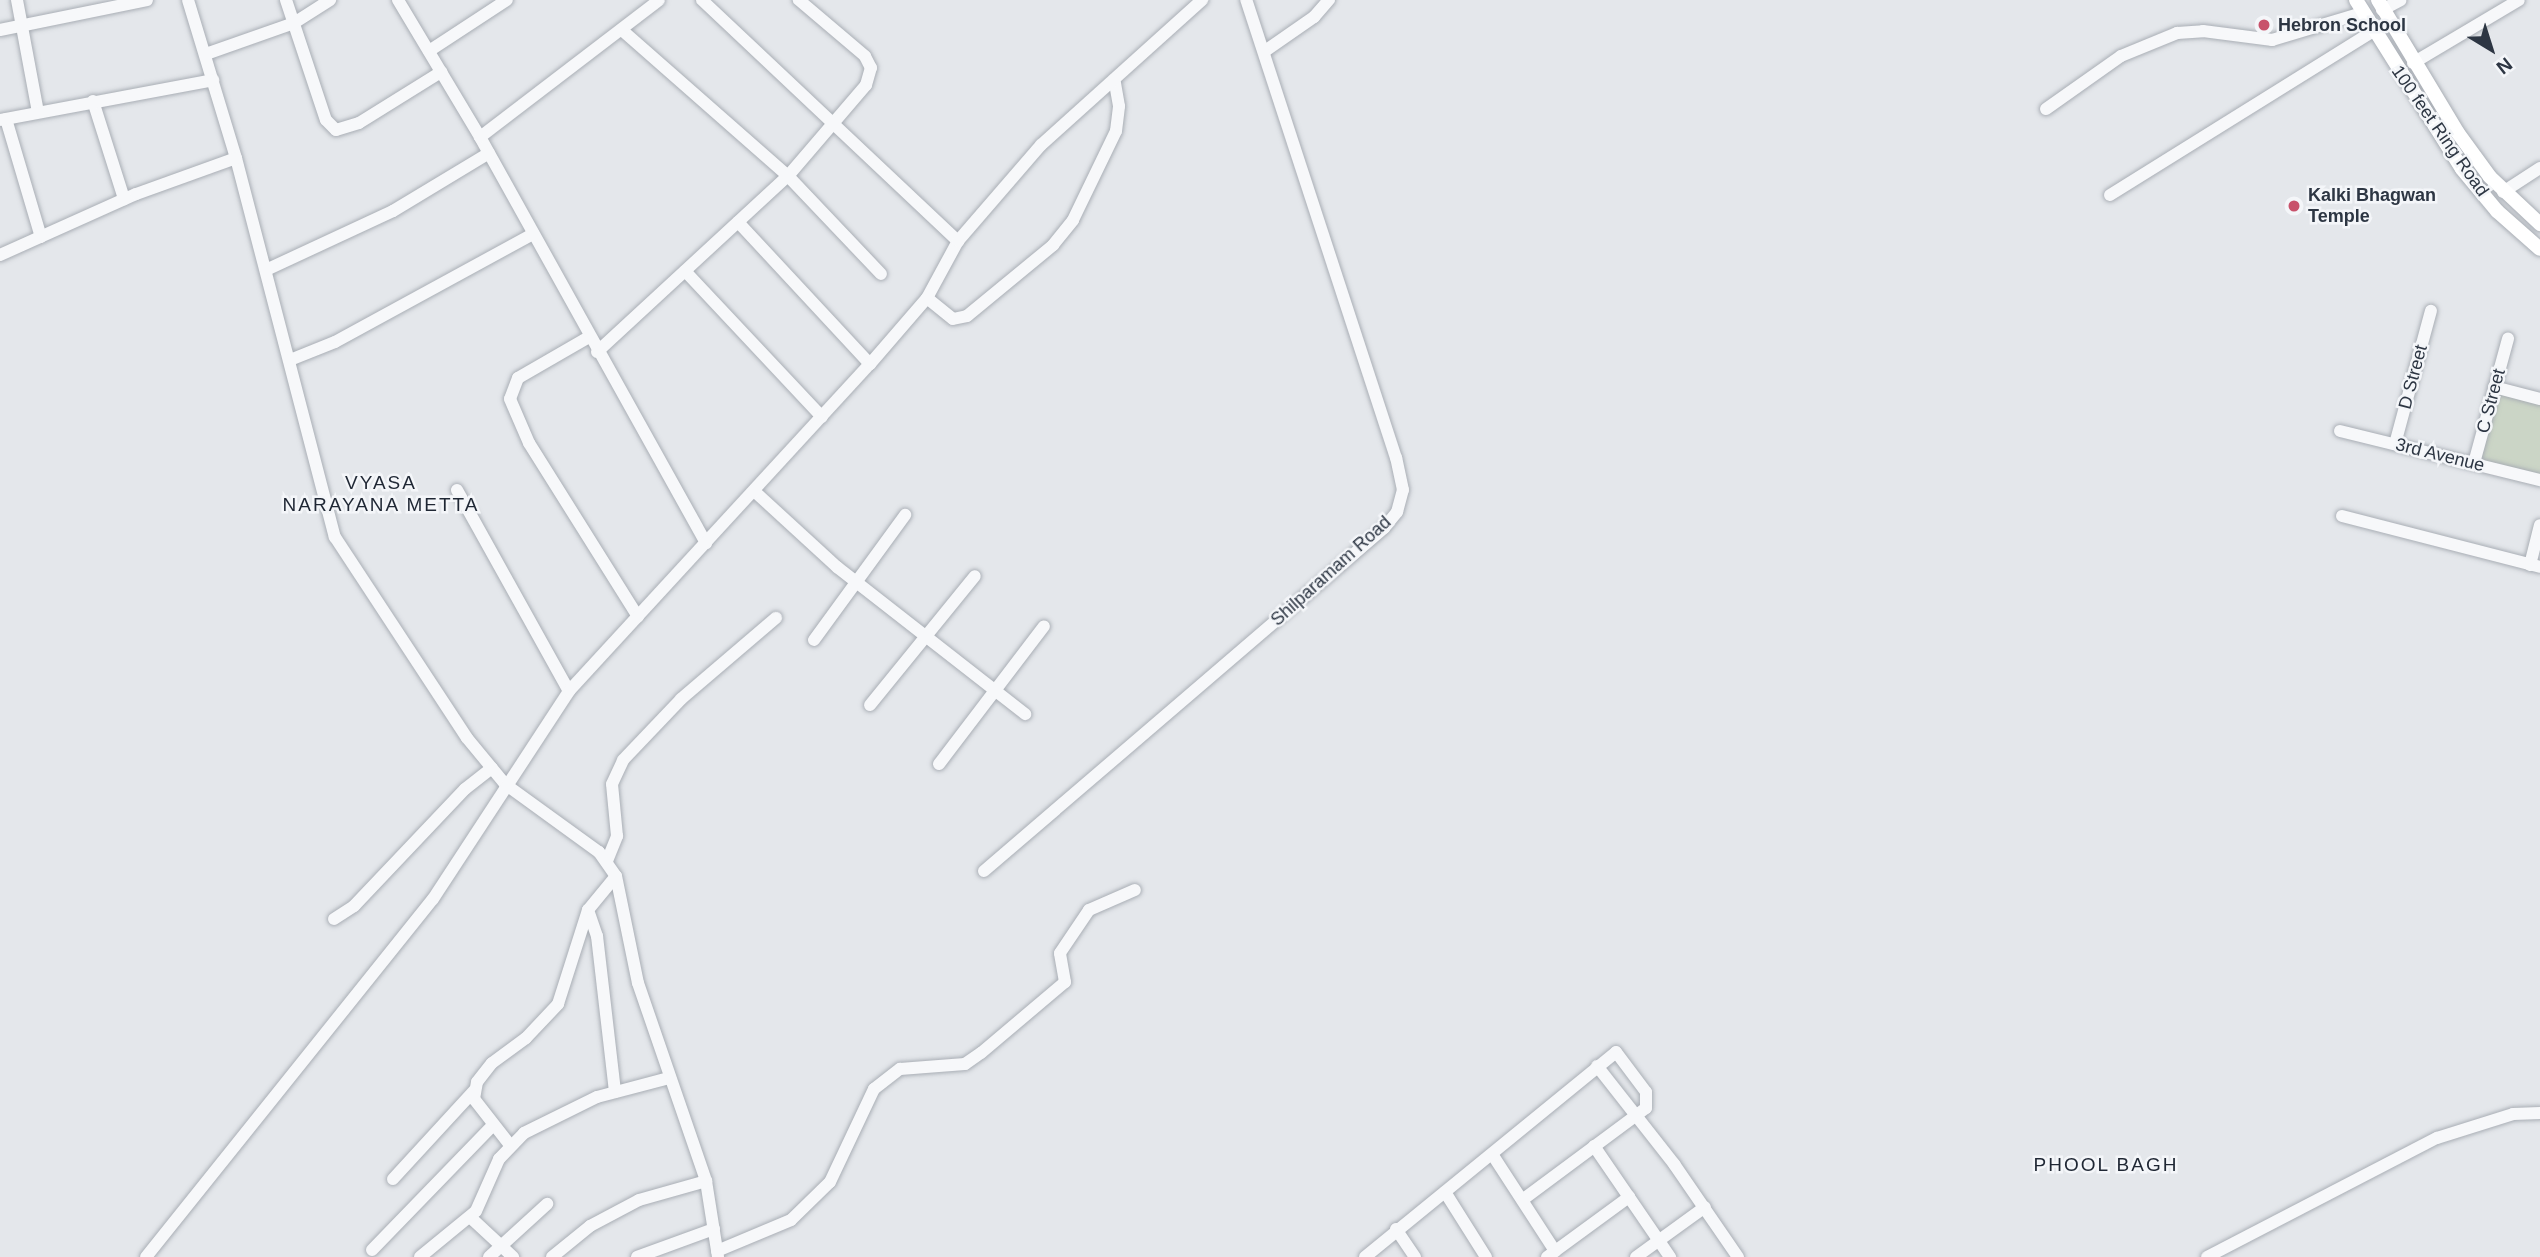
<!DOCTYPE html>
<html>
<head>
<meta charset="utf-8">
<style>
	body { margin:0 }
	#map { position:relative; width:2540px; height:1257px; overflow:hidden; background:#e4e7eb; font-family:Helvetica,sans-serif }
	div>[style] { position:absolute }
	.green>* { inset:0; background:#cbd5c6 }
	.roads { filter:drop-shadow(0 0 2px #a9aeb5) drop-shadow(0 0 2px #a9aeb5) }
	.minor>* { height:12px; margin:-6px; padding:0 6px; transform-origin:6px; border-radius:6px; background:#f7f8fa }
	.major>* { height:14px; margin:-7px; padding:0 7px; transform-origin:7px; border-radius:7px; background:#fff }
	.dots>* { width:19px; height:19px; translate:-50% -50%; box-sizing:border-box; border:4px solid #f4f6f9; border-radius:50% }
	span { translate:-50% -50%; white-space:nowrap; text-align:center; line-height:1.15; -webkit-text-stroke:5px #f4f6f9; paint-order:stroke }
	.poi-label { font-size:18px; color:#2d3643; font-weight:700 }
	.left { translate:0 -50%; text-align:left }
	.street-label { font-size:18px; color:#2d3643 }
	.neighbourhood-label { font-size:19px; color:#1f2734; letter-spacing:2px }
	.north { position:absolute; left:2456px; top:14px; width:70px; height:70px; -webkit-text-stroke:5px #f4f6f9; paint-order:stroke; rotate:142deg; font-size:19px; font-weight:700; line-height:28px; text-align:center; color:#2d3643 }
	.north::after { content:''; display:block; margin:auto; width:24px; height:32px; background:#2d3643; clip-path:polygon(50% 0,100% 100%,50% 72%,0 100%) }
</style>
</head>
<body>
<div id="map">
	<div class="green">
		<div style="clip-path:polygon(2499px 394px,2540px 405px,2540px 475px,2481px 460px)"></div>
	</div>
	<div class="roads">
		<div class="minor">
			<div style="left:17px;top:0;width:114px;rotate:79.4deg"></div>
			<div style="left:188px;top:0;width:165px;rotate:73.1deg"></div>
			<div style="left:236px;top:158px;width:392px;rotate:75.4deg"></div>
			<div style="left:335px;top:537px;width:240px;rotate:56.7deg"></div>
			<div style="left:467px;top:738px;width:60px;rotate:50.4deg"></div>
			<div style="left:505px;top:784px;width:116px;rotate:35.9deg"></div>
			<div style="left:599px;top:852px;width:29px;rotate:55deg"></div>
			<div style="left:616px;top:876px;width:109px;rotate:78.4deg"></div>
			<div style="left:638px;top:983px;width:209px;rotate:71deg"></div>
			<div style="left:706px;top:1181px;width:77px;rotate:81deg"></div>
			<div style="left:286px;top:0;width:126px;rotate:71.6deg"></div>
			<div style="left:326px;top:120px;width:14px;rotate:45deg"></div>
			<div style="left:336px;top:130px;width:24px;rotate:-17deg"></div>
			<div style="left:359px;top:123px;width:97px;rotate:-31.9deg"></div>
			<div style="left:398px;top:0;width:160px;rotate:59.1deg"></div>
			<div style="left:480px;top:137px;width:465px;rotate:60.9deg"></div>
			<div style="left:702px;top:0;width:352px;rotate:43.3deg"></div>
			<div style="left:2382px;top:10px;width:21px;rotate:-28deg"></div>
			<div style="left:0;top:30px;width:150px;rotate:-11.5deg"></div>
			<div style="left:623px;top:31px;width:220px;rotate:41.3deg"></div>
			<div style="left:788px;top:176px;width:135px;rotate:46.5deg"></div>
			<div style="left:429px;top:51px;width:93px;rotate:-33.2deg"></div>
			<div style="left:1265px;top:51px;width:60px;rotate:-34.8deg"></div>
			<div style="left:1314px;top:17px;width:23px;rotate:-49deg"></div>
			<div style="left:206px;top:54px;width:93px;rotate:-19.4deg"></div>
			<div style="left:294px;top:23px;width:43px;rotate:-32.6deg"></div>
			<div style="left:2413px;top:63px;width:123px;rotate:-30.7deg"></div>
			<div style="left:93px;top:101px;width:103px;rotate:72.4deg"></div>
			<div style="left:2046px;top:109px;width:92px;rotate:-35.2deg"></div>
			<div style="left:2121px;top:56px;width:61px;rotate:-22.3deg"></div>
			<div style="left:2177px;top:33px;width:26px;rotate:-4deg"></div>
			<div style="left:2203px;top:31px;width:70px;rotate:7.4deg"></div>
			<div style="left:2272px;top:40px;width:94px;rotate:-16.7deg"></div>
			<div style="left:6px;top:119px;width:123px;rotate:73.5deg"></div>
			<div style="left:0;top:120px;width:217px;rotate:-10.6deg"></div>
			<div style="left:480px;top:137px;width:225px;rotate:-37.4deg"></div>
			<div style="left:2503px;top:192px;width:44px;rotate:-33deg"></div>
			<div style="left:2110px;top:195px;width:310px;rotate:-31.9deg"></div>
			<div style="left:738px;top:222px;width:194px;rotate:47.1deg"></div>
			<div style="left:0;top:255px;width:149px;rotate:-24.2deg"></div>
			<div style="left:136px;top:194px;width:106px;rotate:-19.8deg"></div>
			<div style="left:266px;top:270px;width:140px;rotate:-24.9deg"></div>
			<div style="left:393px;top:211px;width:112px;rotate:-31.1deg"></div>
			<div style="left:685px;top:271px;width:200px;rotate:46.8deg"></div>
			<div style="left:927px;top:298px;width:33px;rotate:39deg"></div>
			<div style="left:953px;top:319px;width:14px;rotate:-12deg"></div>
			<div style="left:967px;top:316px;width:112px;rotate:-39.5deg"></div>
			<div style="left:1053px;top:245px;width:32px;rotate:-51deg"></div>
			<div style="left:1073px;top:220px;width:99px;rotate:-64.2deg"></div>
			<div style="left:1116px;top:131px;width:25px;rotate:-83deg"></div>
			<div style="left:1119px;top:106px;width:27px;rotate:-100deg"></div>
			<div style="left:589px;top:337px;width:82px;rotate:150deg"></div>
			<div style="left:518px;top:378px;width:22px;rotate:111deg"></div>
			<div style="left:510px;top:399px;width:48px;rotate:66.6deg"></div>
			<div style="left:529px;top:443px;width:205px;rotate:57.9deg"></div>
			<div style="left:597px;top:352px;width:260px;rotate:-42.7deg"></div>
			<div style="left:788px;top:176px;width:120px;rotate:-49.4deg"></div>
			<div style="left:866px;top:85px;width:18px;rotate:-74deg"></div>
			<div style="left:871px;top:68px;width:13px;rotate:-117deg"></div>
			<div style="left:865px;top:56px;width:87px;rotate:-139.7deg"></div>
			<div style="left:290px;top:360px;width:48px;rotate:-21.8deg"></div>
			<div style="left:335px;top:342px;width:226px;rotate:-28.6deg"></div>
			<div style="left:2494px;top:387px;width:48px;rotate:14.6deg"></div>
			<div style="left:2340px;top:431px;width:206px;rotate:13.8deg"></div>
			<div style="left:2395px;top:444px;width:138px;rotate:-74.9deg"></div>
			<div style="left:2474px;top:463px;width:129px;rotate:-74.7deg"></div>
			<div style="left:457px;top:490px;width:230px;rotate:60.9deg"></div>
			<div style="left:754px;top:491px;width:113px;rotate:42.5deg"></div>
			<div style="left:837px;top:567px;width:239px;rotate:38deg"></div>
			<div style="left:2342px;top:516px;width:204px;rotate:14.4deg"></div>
			<div style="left:2530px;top:565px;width:41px;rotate:-76deg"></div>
			<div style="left:814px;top:640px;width:155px;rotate:-53.9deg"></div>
			<div style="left:870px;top:705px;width:166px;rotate:-50.9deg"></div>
			<div style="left:939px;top:764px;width:173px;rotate:-52.7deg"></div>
			<div style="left:607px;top:861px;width:27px;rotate:-68deg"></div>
			<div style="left:617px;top:836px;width:52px;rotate:-95.5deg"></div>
			<div style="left:612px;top:784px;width:26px;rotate:-65deg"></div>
			<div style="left:623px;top:760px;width:84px;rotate:-46.4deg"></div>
			<div style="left:681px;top:699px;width:125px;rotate:-40.5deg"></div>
			<div style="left:984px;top:871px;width:527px;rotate:-40.61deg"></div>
			<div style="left:1384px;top:528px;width:21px;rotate:-51deg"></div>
			<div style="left:1397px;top:512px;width:23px;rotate:-75deg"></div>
			<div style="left:1403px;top:490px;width:33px;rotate:-102deg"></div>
			<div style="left:1396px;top:458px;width:482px;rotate:-108.1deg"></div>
			<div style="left:588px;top:910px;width:28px;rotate:71deg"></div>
			<div style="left:597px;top:936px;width:157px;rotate:83.4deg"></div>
			<div style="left:334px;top:919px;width:24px;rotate:-33deg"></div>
			<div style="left:354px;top:906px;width:161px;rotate:-46.5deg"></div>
			<div style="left:465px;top:789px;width:34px;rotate:-38deg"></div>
			<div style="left:1597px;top:1066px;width:125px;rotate:51.8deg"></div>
			<div style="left:1674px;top:1164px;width:113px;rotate:55.5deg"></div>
			<div style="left:510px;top:1145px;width:58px;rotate:-128deg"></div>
			<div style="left:474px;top:1099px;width:17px;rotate:-80deg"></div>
			<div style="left:477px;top:1082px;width:24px;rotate:-52deg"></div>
			<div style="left:492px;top:1063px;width:42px;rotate:-36.3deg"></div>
			<div style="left:526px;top:1038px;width:47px;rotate:-46.7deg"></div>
			<div style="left:558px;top:1004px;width:99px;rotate:-72.3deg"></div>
			<div style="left:588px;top:910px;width:44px;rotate:-50.5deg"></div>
			<div style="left:1594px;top:1146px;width:135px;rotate:55.6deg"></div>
			<div style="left:1492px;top:1154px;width:116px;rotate:57deg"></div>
			<div style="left:393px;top:1179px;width:120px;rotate:-47.4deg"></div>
			<div style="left:1445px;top:1192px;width:77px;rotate:57.8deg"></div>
			<div style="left:470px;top:1217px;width:59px;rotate:42.9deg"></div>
			<div style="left:1396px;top:1229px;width:34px;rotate:56deg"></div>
			<div style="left:372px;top:1250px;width:174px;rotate:-45.9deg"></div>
			<div style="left:717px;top:1251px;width:80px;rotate:-22.7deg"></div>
			<div style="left:791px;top:1220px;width:54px;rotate:-44.3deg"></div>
			<div style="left:830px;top:1182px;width:103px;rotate:-64.7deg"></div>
			<div style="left:874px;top:1089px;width:33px;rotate:-38deg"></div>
			<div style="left:900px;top:1069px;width:65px;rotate:-4.4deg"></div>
			<div style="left:965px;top:1064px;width:19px;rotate:-35deg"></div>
			<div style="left:981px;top:1053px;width:110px;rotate:-40.2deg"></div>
			<div style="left:1065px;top:982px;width:29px;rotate:-100deg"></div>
			<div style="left:1060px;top:953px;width:52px;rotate:-56deg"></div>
			<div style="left:1089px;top:910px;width:50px;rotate:-23.5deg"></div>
			<div style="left:146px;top:1257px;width:459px;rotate:-51.3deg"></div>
			<div style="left:433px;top:899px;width:249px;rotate:-56.8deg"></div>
			<div style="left:569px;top:691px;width:444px;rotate:-47.4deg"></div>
			<div style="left:870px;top:364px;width:87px;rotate:-49.2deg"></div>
			<div style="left:927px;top:298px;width:65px;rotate:-61.5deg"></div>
			<div style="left:958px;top:241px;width:127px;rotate:-49.2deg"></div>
			<div style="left:1041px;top:145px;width:217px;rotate:-42deg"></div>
			<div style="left:420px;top:1257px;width:72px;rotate:-39.4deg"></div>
			<div style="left:476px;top:1211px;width:57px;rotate:-66.1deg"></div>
			<div style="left:499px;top:1159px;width:36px;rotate:-46deg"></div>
			<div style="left:524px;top:1133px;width:81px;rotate:-26.3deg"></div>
			<div style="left:597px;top:1097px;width:74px;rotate:-14.8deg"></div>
			<div style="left:489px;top:1257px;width:79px;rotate:-42.4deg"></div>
			<div style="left:552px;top:1257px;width:49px;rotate:-39.2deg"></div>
			<div style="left:590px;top:1226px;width:55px;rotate:-28deg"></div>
			<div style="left:639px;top:1200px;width:70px;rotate:-15.8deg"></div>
			<div style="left:637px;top:1257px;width:82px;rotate:-20deg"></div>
			<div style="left:1365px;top:1257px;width:324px;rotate:-39.2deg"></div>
			<div style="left:1616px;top:1052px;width:50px;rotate:53.1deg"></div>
			<div style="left:1646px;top:1092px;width:16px;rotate:90deg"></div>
			<div style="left:1646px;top:1108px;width:154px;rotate:143.4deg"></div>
			<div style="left:1547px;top:1257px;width:102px;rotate:-36.2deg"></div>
			<div style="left:1636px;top:1257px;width:85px;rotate:-35.9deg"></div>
			<div style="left:2207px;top:1257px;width:259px;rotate:-27.4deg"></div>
			<div style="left:2437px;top:1138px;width:80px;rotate:-17.5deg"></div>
			<div style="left:2513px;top:1114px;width:27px;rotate:-2deg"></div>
		</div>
		<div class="major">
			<div style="left:2356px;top:0;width:199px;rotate:57.9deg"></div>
			<div style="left:2462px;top:169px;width:55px;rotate:50.2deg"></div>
			<div style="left:2497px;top:211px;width:57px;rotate:41.5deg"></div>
			<div style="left:2378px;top:0;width:155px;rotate:59deg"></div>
			<div style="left:2458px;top:133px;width:54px;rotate:54deg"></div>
			<div style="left:2490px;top:177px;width:69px;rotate:43.2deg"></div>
		</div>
	</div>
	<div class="dots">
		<div style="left:2264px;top:25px;background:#c8526b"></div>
		<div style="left:2294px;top:206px;background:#c8526b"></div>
	</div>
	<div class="poi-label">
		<span class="left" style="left:2278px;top:25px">Hebron School</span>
		<span class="left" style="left:2308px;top:206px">Kalki Bhagwan<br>Temple</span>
	</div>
	<div class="street-label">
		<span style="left:2440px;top:131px;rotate:55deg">100 feet Ring Road</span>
		<span style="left:2413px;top:377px;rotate:-75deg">D Street</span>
		<span style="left:2491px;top:401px;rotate:-75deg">C Street</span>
		<span style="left:2440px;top:455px;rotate:14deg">3rd Avenue</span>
		<span style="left:1331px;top:571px;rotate:-42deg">Shilparamam Road</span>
	</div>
	<div class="neighbourhood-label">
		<span style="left:381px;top:494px">VYASA<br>NARAYANA METTA</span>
		<span style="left:2106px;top:1165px">PHOOL BAGH</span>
	</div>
	<div class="north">N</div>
</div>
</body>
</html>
